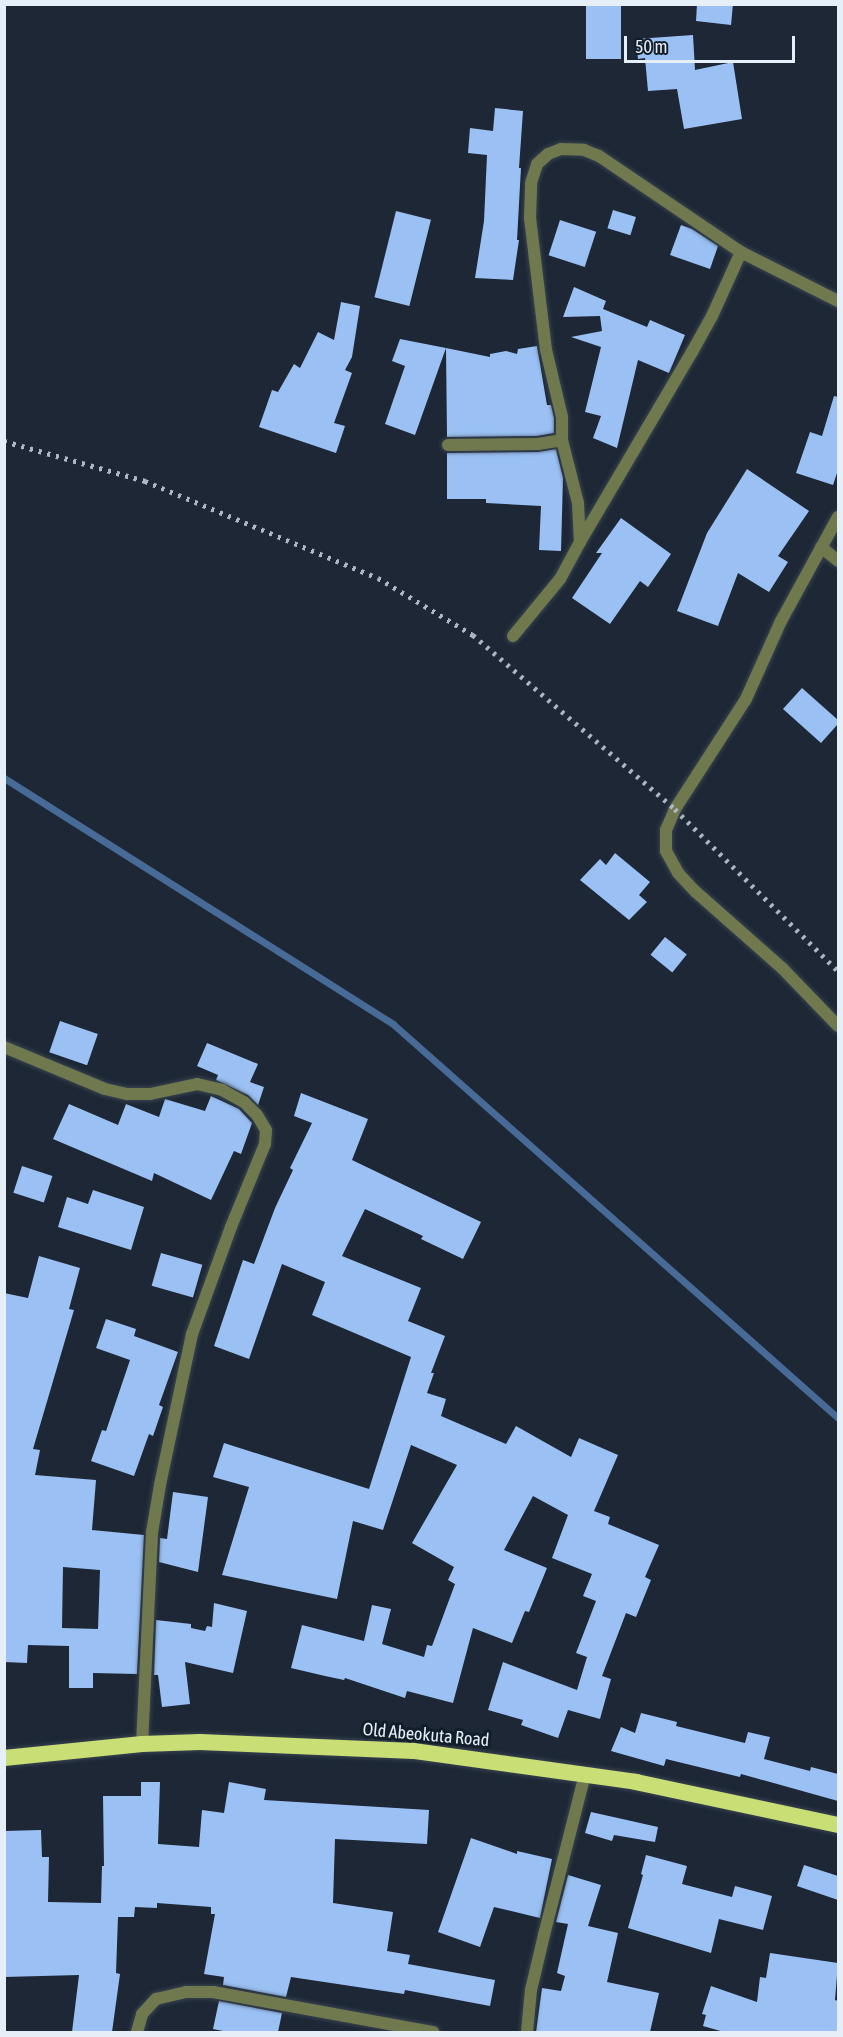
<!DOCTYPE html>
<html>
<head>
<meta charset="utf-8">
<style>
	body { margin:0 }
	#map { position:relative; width:843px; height:2037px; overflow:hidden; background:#1d2735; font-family:"Asap Condensed",sans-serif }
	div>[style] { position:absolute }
	.stream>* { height:7px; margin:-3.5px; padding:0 3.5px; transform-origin:3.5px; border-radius:3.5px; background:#486a97 }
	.building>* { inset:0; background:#9bc1f4; transform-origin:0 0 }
	.roads { filter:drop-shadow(0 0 2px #394350) drop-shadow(0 0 2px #394350) }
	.minor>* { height:12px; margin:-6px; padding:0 6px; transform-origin:6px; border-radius:6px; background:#70794d }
	.trunk>* { height:16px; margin:-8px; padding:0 8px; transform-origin:8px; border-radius:8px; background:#c9de74 }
	.rail>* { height:4.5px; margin-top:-2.25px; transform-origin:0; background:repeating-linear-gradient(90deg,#afb8c2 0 3px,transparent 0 9px) }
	span { translate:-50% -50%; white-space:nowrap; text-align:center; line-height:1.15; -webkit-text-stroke:6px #131e2b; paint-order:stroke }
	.street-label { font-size:18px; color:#e6eef7 }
	.frame { position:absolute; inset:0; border:6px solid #e6eef7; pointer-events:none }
	.scale { position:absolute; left:624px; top:36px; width:171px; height:27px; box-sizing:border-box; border:3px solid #e6eef7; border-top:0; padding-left:8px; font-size:18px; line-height:21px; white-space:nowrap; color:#e6eef7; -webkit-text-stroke:4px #131e2b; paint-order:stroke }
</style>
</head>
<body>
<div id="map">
	<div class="stream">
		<div style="left:4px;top:778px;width:460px;rotate:32.3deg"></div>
		<div style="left:393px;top:1024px;width:594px;rotate:41.52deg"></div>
	</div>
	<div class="building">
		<div style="left:586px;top:4px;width:35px;height:55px"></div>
		<div style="clip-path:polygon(697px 4px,733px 4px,731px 25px,696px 21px)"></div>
		<div style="clip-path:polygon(693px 35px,695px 70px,733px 62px,742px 119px,684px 129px,677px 89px,648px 91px,645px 58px,638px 59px,636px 39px)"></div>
		<div style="clip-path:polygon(495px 108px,523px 111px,519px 168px,521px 168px,517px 240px,519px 240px,513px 280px,475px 278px,484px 221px,487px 155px,468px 153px,470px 128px,493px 131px)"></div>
		<div style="left:613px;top:210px;width:24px;height:19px;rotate:17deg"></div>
		<div style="left:396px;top:211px;width:36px;height:89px;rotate:14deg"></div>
		<div style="left:560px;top:220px;width:38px;height:37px;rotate:18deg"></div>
		<div style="clip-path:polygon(681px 225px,692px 229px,718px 246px,710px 269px,670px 255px)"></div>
		<div style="clip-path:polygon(574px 287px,606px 301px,603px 309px,647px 327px,650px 320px,685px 335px,669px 373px,638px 360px,617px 448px,593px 438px,601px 416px,585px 412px,601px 347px,571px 337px,602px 331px,600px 316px,563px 317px)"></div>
		<div style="clip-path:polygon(341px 302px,360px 306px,352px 357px,345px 370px,352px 373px,334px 423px,345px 426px,336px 453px,259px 427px,272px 390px,278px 392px,294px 364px,300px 368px,318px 332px,334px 340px)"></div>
		<div style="clip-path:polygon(400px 339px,446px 348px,415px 435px,385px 424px,405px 366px,392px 361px)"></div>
		<div style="clip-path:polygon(537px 346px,547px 405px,551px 405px,554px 418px,554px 433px,537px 436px,447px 437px,446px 348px,490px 357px,490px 354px,506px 351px,517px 354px,518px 349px)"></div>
		<div style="clip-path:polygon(834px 396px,838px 397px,838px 470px,833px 485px,796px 473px,810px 432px,822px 436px)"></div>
		<div style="clip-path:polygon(556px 449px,563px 478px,561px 551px,539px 550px,541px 506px,486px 503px,486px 499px,447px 499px,447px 453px,538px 452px)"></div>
		<div style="clip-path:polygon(747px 469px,809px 511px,778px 556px,788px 562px,769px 592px,738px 573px,718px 626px,677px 611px,707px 533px)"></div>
		<div style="clip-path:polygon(621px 518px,671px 554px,648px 587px,640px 581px,610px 624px,572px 598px,602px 553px,596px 553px)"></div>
		<div style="clip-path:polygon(802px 688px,838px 720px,838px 724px,821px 743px,783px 709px)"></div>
		<div style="clip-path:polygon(615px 853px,650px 882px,639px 895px,647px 902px,629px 920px,580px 880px,600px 859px,606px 865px)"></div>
		<div style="left:665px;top:937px;width:28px;height:23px;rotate:39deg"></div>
		<div style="left:60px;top:1021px;width:40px;height:33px;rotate:19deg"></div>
		<div style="clip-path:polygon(207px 1043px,258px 1064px,250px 1082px,264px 1087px,258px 1105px,248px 1095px,216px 1080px,218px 1075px,197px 1066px)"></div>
		<div style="clip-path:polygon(301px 1093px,368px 1119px,352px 1160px,481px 1222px,463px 1259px,421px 1239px,423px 1236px,365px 1209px,342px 1256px,421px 1288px,408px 1321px,445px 1336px,431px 1373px,434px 1373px,427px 1393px,446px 1399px,441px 1416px,506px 1444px,516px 1426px,571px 1457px,579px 1438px,618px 1455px,594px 1511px,610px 1517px,608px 1524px,659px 1545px,645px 1577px,651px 1580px,636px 1617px,626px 1613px,602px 1676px,611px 1679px,600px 1719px,568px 1710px,558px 1738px,521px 1725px,523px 1720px,488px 1710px,503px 1662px,577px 1690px,587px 1657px,576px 1653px,596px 1601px,583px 1596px,592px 1574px,552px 1558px,568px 1515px,533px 1496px,504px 1550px,547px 1568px,529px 1612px,525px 1611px,512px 1643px,473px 1628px,453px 1703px,407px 1691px,405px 1698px,345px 1678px,344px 1680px,325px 1676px,291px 1668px,302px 1625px,364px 1641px,372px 1605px,391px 1609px,382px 1644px,424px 1657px,427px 1645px,432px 1646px,455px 1584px,448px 1580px,454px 1567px,412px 1543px,457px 1465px,411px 1445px,383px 1530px,353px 1521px,337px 1599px,222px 1575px,249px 1487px,213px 1477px,224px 1443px,369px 1489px,411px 1357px,312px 1315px,325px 1282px,282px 1264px,249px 1359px,214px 1346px,243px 1260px,254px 1264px,275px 1208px,293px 1170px,290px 1168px,312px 1123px,294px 1116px)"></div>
		<div style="clip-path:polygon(211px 1096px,239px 1109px,252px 1123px,241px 1154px,234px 1151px,211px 1200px,154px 1173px,152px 1181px,53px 1139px,69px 1104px,118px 1125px,126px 1104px,159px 1117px,165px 1099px,205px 1111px)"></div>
		<div style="left:22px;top:1166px;width:32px;height:28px;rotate:18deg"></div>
		<div style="clip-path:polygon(93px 1190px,144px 1207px,131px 1250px,58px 1227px,67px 1197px,88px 1204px)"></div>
		<div style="left:161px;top:1253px;width:43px;height:34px;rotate:16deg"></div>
		<div style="clip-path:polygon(evenodd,39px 1256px,80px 1268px,69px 1309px,74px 1310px,33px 1449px,40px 1450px,35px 1475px,96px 1480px,92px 1530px,144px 1535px,137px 1674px,93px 1673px,93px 1688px,69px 1688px,69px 1646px,28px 1645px,27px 1663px,4px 1662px,4px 1293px,28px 1298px,39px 1256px,63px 1567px,100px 1570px,98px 1629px,62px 1628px,63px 1567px)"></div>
		<div style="clip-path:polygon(106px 1319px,136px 1329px,134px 1336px,178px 1352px,159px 1405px,163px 1407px,153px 1436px,149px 1434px,134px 1476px,91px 1461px,102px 1430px,106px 1431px,130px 1360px,96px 1348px)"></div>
		<div style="clip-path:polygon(173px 1492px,208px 1497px,198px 1572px,159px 1562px,160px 1538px,167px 1539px)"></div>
		<div style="clip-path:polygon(214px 1603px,247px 1611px,233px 1673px,185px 1662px,190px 1704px,162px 1707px,158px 1675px,154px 1675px,156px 1620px,191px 1624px,191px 1628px,205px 1631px,207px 1626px,212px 1627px)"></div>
		<div style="clip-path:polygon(641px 1713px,677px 1722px,676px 1726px,745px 1743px,748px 1732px,770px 1737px,764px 1759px,810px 1771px,811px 1767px,838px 1774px,838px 1801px,741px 1774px,740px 1777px,666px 1759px,664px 1766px,611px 1751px,621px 1727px,635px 1733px)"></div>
		<div style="clip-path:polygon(141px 1782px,160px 1782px,158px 1844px,199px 1847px,202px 1810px,224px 1813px,229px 1782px,266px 1789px,264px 1800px,429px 1810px,427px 1844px,335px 1839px,333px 1903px,393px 1912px,387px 1951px,410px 1955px,408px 1964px,495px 1980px,490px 2006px,405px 1990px,404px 1994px,291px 1977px,286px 1997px,223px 1985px,224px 1977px,204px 1974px,215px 1914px,211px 1914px,211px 1907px,157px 1903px,157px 1908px,135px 1907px,134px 1917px,118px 1917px,116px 1973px,120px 1974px,112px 2032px,72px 2032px,79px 1975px,4px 1977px,4px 1831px,41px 1830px,42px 1857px,49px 1857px,48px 1902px,101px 1903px,102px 1866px,104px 1866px,103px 1796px,141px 1796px)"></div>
		<div style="clip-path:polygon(591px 1812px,658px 1827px,655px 1842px,614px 1835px,612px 1841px,585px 1833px)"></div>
		<div style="clip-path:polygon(471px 1838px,517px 1854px,517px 1851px,552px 1859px,540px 1918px,494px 1907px,480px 1947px,438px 1932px)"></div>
		<div style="clip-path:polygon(646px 1855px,687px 1866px,682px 1884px,732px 1897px,735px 1886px,772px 1896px,763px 1930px,719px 1919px,711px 1953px,628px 1928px,643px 1875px,641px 1874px)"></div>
		<div style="clip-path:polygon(804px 1865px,838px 1876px,838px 1900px,797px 1886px)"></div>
		<div style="clip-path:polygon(568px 1875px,601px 1885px,588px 1926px,618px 1933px,607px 1982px,659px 1993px,650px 2032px,536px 2032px,542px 1988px,561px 1991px,565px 1976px,557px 1973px,568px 1924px,556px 1922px)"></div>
		<div style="clip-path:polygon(770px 1953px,838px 1963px,835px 2000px,838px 2001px,838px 2032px,724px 2032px,703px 2026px,706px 2015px,702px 2014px,711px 1986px,757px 2002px,760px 1977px,766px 1978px)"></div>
		<div style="clip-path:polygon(219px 2001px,282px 2013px,278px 2032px,228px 2032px,213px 2029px)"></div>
	</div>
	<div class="roads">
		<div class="minor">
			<div style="left:448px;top:445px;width:90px;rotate:-0.6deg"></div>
			<div style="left:538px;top:444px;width:24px;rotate:-9deg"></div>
			<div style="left:562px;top:440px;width:23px;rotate:-90deg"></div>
			<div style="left:562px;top:417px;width:69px;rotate:-103.4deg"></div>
			<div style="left:546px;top:350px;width:133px;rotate:-96.9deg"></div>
			<div style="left:530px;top:218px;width:35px;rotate:-88deg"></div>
			<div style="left:531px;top:183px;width:20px;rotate:-72deg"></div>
			<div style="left:537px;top:164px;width:15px;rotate:-42deg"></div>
			<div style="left:548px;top:154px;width:14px;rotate:-21deg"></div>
			<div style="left:561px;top:149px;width:23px;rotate:2deg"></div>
			<div style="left:584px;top:150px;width:16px;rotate:22deg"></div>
			<div style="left:599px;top:156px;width:171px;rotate:34.1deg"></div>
			<div style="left:741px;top:252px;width:109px;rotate:26.8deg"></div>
			<div style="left:838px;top:517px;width:119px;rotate:118.7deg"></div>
			<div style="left:781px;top:621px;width:85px;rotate:114.2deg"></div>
			<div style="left:746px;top:699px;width:131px;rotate:122.8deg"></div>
			<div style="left:675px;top:809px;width:23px;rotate:113deg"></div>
			<div style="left:666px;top:830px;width:21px;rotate:90deg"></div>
			<div style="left:666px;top:851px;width:25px;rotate:61deg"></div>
			<div style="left:678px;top:873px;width:26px;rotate:47deg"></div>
			<div style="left:696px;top:892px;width:116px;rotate:41.5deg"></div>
			<div style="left:783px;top:969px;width:79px;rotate:46deg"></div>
			<div style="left:580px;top:542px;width:221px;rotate:-59.5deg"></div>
			<div style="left:692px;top:352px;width:41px;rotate:-60.9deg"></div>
			<div style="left:712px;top:316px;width:70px;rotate:-65.6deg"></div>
			<div style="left:821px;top:547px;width:22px;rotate:39deg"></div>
			<div style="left:513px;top:636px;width:74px;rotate:-50.5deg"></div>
			<div style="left:560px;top:579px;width:42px;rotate:-61.6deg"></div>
			<div style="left:580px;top:542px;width:39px;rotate:-93deg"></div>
			<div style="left:578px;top:503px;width:65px;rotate:-104.3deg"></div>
			<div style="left:4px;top:1047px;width:109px;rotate:22.6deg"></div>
			<div style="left:105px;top:1089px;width:23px;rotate:13deg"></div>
			<div style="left:127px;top:1094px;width:23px"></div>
			<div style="left:150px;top:1094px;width:48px;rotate:-12deg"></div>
			<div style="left:197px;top:1084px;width:26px;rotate:13deg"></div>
			<div style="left:222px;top:1090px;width:25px;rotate:29deg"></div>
			<div style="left:244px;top:1102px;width:18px;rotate:45deg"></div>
			<div style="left:257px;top:1115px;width:17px;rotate:59deg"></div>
			<div style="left:266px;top:1130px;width:14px;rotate:94deg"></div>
			<div style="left:265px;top:1144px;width:90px;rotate:112.3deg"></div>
			<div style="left:231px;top:1227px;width:114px;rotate:110deg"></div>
			<div style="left:192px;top:1334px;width:154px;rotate:102deg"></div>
			<div style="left:160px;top:1485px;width:49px;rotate:99.5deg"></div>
			<div style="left:152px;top:1533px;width:211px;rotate:92.7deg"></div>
			<div style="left:137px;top:2032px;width:19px;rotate:-74deg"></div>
			<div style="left:142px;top:2014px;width:21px;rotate:-47deg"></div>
			<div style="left:156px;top:1999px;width:31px;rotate:-13deg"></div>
			<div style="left:186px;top:1992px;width:27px"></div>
			<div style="left:213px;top:1992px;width:224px;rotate:10.3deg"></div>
			<div style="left:527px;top:2032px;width:42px;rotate:-84.6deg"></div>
			<div style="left:531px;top:1990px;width:57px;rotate:-76.7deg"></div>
			<div style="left:544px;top:1935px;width:166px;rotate:-75.7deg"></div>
		</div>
		<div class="trunk">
			<div style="left:4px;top:1758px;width:139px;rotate:-5.8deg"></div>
			<div style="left:142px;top:1744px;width:58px;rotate:-2deg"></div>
			<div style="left:200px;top:1742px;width:214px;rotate:2.4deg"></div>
			<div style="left:414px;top:1751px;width:224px;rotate:7.9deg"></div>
			<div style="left:636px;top:1782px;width:207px;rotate:12deg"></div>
		</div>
	</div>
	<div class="rail">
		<div style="left:4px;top:441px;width:147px;rotate:15.8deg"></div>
		<div style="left:145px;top:481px;width:252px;rotate:22.6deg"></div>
		<div style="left:378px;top:578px;width:111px;rotate:31deg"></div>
		<div style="left:473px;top:635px;width:267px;rotate:40.7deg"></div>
		<div style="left:675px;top:809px;width:230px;rotate:44.8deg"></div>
	</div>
	<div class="street-label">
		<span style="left:426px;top:1735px;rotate:5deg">Old Abeokuta Road</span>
	</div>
	<div class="frame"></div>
	<div class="scale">50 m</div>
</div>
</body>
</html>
